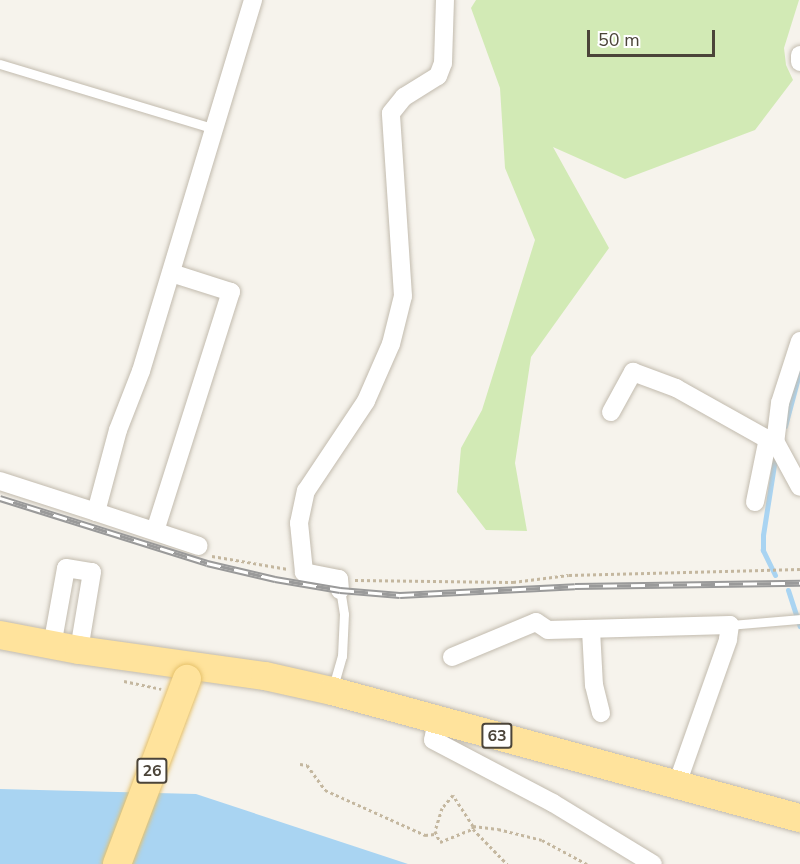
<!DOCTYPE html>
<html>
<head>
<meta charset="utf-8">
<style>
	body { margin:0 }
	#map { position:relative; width:800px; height:864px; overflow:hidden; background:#f6f3ec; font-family:"Nunito Sans",sans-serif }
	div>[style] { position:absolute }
	.green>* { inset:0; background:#d2eab5 }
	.water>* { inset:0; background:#a9d4f2 }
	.stream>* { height:5px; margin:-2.5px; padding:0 2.5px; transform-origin:2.5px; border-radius:2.5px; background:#a9d4f2 }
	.path>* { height:3px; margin-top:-1.5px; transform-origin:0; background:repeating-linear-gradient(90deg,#c4b79f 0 3px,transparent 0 6px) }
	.roads { filter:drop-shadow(0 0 2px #c2bbae) drop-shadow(0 0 2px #c2bbae) }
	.service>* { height:9px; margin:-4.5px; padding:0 4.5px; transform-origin:4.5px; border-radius:4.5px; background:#fff }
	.minor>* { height:18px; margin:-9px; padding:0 9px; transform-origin:9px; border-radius:9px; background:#fff }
	.primary>* { height:28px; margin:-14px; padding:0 14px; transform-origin:14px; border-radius:14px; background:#ffe39c }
	.rail>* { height:7px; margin-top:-3.5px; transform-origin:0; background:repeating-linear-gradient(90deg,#fff 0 14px,#9a9a9a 0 28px); box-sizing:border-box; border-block:2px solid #9a9a9a }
	.bridges { filter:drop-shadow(0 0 2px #e6c16a) drop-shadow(0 0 2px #e6c16a) }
	.primary-bridge>* { height:28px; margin:-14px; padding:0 14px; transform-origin:14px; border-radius:14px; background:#ffe39c }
	span { translate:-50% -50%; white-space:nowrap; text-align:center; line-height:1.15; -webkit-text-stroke:4.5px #fff; paint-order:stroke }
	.shield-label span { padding:2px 4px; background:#fff; border:2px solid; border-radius:4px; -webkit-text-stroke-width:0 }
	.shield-label { font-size:16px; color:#4b4439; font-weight:700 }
	.scale { position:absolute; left:587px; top:30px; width:128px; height:27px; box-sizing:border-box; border:3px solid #4b4439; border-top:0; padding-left:8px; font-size:18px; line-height:21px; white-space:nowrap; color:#4b4439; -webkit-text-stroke:4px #fff; paint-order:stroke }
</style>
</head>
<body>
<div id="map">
	<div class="green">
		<div style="clip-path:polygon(476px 0,799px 0,784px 48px,786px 65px,793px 80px,755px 130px,625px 179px,553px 147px,609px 248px,531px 357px,515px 463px,527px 531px,486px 530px,457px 492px,461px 448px,482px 410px,535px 240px,505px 168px,500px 88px,471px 8px)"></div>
	</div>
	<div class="water">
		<div style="clip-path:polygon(0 789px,196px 794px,408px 864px,0 864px)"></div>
	</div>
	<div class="stream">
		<div style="left:785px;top:426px;width:58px;rotate:-75deg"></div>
		<div style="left:775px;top:575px;width:28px;rotate:-116deg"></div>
		<div style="left:763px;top:550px;width:15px;rotate:-90deg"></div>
		<div style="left:763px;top:535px;width:84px;rotate:-81.1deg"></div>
		<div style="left:788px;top:590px;width:38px;rotate:72deg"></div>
	</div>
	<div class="path">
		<div style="left:212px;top:556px;width:77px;rotate:9.7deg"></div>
		<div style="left:355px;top:580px;width:158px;rotate:0.7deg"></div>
		<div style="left:513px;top:582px;width:56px;rotate:-7.1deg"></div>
		<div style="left:569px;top:575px;width:231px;rotate:-1.5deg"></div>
		<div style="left:124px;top:681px;width:38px;rotate:12deg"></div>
		<div style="left:300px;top:764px;width:7px;rotate:8deg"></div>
		<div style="left:307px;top:765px;width:31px;rotate:54deg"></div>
		<div style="left:325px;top:790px;width:110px;rotate:24.2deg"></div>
		<div style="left:425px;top:835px;width:10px;rotate:-6deg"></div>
		<div style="left:473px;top:826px;width:37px;rotate:-123deg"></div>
		<div style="left:453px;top:795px;width:17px;rotate:130deg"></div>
		<div style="left:442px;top:808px;width:24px;rotate:107deg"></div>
		<div style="left:435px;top:831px;width:12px;rotate:66deg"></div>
		<div style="left:440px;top:842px;width:35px;rotate:-22deg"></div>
		<div style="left:473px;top:829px;width:3px;rotate:-90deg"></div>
		<div style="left:473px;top:826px;width:25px;rotate:7deg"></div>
		<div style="left:498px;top:829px;width:45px;rotate:14deg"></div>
		<div style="left:542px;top:840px;width:51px;rotate:28.1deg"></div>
		<div style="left:473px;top:829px;width:49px;rotate:45.8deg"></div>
	</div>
	<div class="roads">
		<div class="service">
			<div style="left:0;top:64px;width:225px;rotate:16.8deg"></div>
			<div style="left:730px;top:625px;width:70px;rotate:-4.9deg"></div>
			<div style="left:333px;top:687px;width:32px;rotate:-74deg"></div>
			<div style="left:342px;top:656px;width:42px;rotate:-87.3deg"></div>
			<div style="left:344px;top:614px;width:24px;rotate:-99deg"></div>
		</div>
		<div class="minor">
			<div style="left:800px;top:55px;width:7px;rotate:90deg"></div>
			<div style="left:800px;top:341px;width:65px;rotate:107.9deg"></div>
			<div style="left:780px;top:403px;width:38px;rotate:97deg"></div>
			<div style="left:775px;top:441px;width:52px;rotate:61.5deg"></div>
			<div style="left:611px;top:412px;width:46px;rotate:-61.2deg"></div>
			<div style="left:633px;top:372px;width:46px;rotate:20.4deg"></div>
			<div style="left:676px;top:388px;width:102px;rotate:29.3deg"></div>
			<div style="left:765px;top:438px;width:10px"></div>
			<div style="left:0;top:481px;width:101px;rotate:17.9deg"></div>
			<div style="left:96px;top:512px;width:85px;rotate:-75deg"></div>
			<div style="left:118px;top:430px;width:63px;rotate:-68.7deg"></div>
			<div style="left:141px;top:371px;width:388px;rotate:-73.2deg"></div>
			<div style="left:755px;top:502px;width:65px;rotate:-78.5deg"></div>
			<div style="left:96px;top:512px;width:108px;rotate:18.3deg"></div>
			<div style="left:155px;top:531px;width:251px;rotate:-72.4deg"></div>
			<div style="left:231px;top:292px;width:63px;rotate:-162.4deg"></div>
			<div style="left:340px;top:590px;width:11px;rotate:-95deg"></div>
			<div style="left:339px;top:579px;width:36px;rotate:-169deg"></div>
			<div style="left:304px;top:572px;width:49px;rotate:-95.8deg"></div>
			<div style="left:299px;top:523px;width:33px;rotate:-78deg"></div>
			<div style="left:306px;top:491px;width:108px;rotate:-56.3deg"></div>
			<div style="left:366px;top:401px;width:62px;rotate:-66.3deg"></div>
			<div style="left:391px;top:344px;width:49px;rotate:-76deg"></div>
			<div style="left:403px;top:296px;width:183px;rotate:-93.8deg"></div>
			<div style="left:391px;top:113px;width:21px;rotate:-51deg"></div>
			<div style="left:404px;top:97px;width:40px;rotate:-32deg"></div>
			<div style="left:438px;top:76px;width:14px;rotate:-69deg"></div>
			<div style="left:443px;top:63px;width:63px;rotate:-88.2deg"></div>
			<div style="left:591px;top:630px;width:55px;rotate:86.9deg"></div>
			<div style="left:594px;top:685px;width:29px;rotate:76deg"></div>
			<div style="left:52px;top:646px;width:79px;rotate:-79.8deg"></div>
			<div style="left:66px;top:568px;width:26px;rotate:9deg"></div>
			<div style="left:92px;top:572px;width:79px;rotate:99.5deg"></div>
			<div style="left:452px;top:657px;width:91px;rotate:-22.6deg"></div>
			<div style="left:536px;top:622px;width:14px;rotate:34deg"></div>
			<div style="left:548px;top:630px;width:182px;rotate:-1.6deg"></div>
			<div style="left:730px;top:625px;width:15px;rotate:98deg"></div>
			<div style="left:728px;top:640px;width:153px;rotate:109.5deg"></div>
			<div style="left:437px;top:720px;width:20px;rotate:101deg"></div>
			<div style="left:433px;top:740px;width:136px;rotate:27.7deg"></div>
			<div style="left:553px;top:803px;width:117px;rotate:31.4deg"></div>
		</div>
		<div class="primary">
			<div style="left:0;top:635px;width:80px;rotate:10.8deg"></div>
			<div style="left:79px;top:650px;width:188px;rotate:8deg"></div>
			<div style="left:265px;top:676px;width:69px;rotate:12.6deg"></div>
			<div style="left:332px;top:691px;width:485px;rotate:15.2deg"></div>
		</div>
	</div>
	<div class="rail">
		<div style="left:0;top:498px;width:217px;rotate:17.4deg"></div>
		<div style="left:207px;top:563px;width:70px;rotate:13.2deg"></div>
		<div style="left:275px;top:579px;width:66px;rotate:9.6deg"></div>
		<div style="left:340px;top:590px;width:60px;rotate:4.8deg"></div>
		<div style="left:400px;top:595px;width:175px;rotate:-2.9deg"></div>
		<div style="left:575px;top:586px;width:225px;rotate:-0.8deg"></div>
	</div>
	<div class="bridges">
		<div class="primary-bridge">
			<div style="left:117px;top:864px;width:198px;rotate:-69.3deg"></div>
		</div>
	</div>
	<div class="shield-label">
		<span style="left:497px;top:736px">63</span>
		<span style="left:152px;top:771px">26</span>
	</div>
	<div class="scale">50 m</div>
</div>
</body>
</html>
